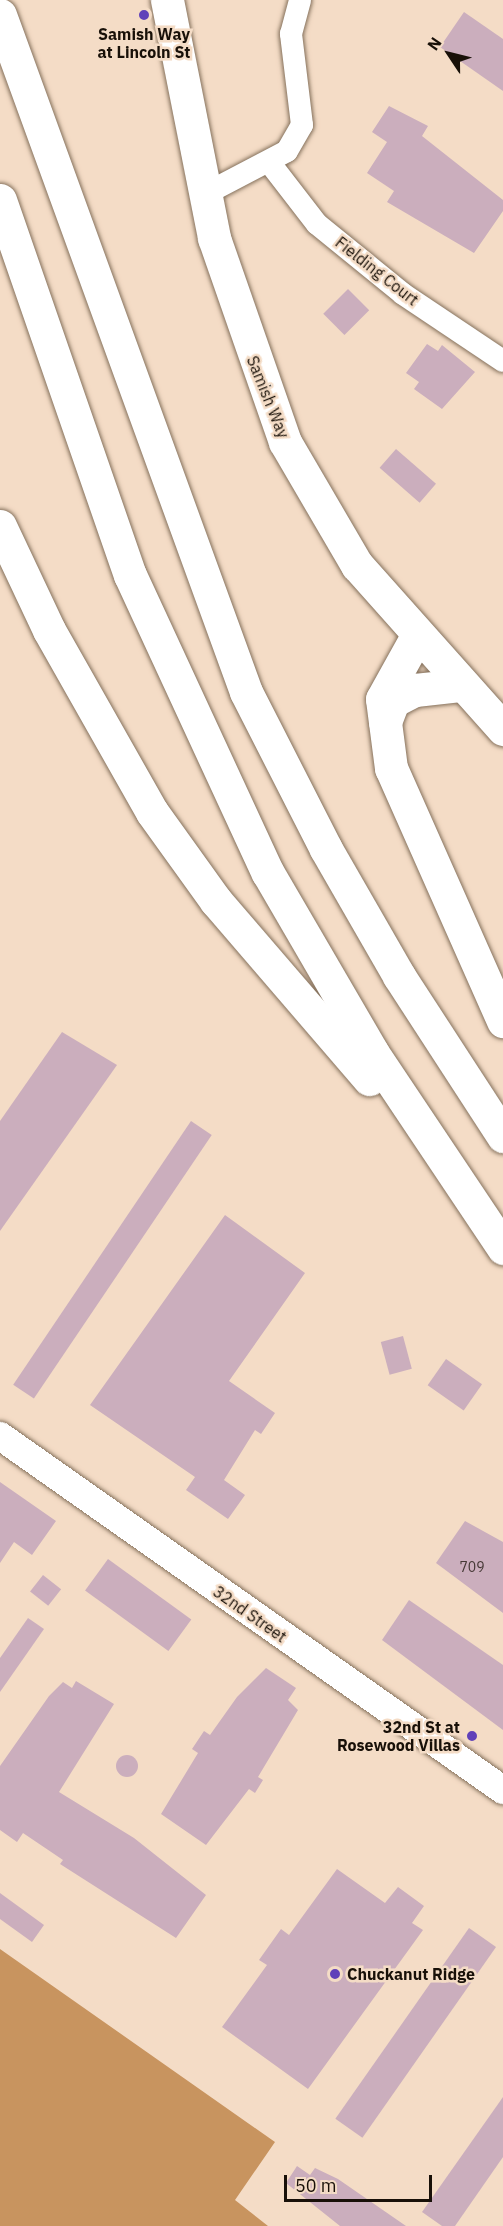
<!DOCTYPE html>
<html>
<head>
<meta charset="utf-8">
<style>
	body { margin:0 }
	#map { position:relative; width:503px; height:2226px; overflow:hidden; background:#f4dcc6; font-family:"IBM Plex Sans",sans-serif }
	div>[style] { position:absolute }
	.forest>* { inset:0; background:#c8945f }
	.building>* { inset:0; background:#cbaebd; transform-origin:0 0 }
	.round { border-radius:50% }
	.roads { filter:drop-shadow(0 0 2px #85715c) drop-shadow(0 0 2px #85715c) }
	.minor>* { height:22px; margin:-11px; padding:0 11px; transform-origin:11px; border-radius:11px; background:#fff }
	.tertiary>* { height:28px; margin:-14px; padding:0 14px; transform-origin:14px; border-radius:14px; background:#fff }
	.secondary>* { height:33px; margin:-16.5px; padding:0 16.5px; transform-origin:16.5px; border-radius:16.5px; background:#fff }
	.motorway>* { height:33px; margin:-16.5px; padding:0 16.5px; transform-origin:16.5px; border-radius:16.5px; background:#fff }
	.dots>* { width:16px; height:16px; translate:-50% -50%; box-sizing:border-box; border:3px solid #f4dcc6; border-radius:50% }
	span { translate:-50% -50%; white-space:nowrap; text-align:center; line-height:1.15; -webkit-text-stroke:5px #f4dcc6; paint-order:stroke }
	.number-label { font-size:14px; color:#453835 }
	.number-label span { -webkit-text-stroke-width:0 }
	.poi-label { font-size:16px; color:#181008; font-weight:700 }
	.right { translate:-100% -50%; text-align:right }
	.left { translate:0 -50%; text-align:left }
	.street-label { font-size:16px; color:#181008 }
	.north { position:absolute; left:419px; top:24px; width:60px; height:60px; -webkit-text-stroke:4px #f4dcc6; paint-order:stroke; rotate:305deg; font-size:16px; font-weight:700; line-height:24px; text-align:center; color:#181008 }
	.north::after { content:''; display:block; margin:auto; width:21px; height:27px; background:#181008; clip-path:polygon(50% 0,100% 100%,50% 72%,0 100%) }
	.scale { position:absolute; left:284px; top:2175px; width:148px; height:27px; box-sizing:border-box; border:3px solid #181008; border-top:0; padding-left:8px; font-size:18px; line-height:21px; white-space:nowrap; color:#181008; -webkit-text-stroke:4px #f4dcc6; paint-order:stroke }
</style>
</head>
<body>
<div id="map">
	<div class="forest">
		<div style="clip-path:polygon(0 1949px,275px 2142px,235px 2200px,268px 2226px,0 2226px)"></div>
	</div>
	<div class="building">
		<div style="clip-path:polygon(464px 12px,503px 39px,503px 91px,440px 47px)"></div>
		<div style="clip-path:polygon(389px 106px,428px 126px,422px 136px,503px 200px,503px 211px,474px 253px,387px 202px,394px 191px,367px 173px,387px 142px,372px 132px)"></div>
		<div style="left:348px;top:289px;width:30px;height:35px;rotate:45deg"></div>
		<div style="clip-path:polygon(427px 344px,438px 351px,442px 345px,475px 372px,442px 409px,414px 389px,419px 382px,406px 373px)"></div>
		<div style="left:396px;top:449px;width:53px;height:25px;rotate:41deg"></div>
		<div style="clip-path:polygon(62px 1032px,117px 1065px,0 1231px,0 1121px)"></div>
		<div style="left:191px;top:1121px;width:25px;height:318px;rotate:34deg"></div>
		<div style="clip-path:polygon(225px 1215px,305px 1273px,229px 1381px,275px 1413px,261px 1434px,255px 1430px,224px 1480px,245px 1495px,228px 1519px,186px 1490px,195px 1477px,90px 1405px)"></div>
		<div style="left:403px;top:1336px;width:34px;height:23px;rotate:75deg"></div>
		<div style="left:446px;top:1359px;width:44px;height:32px;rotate:35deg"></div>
		<div style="clip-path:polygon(0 1482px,56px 1521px,32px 1555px,14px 1542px,0 1563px)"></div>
		<div style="clip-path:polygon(465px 1521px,503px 1542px,503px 1613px,436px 1563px)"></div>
		<div style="left:108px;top:1559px;width:103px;height:39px;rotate:36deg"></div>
		<div style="left:43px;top:1575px;width:23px;height:21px;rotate:38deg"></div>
		<div style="clip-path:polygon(409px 1600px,503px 1665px,503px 1730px,382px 1640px)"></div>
		<div style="clip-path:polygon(28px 1618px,44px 1629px,0 1692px,0 1658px)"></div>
		<div style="clip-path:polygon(266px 1668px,296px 1688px,288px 1700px,298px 1710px,258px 1777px,263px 1780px,255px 1793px,249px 1789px,206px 1845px,161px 1814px,198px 1753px,192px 1749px,204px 1731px,210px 1735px,237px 1697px)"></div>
		<div style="clip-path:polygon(76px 1681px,114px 1704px,59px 1792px,134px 1838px,206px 1895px,176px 1938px,60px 1864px,63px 1860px,23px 1833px,17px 1842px,0 1830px,0 1766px,49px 1696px,63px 1682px,72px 1688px)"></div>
		<div class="round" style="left:116px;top:1755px;width:22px;height:22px"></div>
		<div style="clip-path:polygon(337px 1869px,385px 1903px,398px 1887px,424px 1906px,412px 1923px,423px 1930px,308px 2089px,222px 2027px,267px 1965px,259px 1960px,281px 1929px,289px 1935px)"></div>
		<div style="clip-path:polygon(0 1893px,44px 1925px,32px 1942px,0 1919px)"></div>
		<div style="left:469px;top:1928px;width:33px;height:233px;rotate:35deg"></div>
		<div style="clip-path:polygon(503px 2097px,503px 2157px,455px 2226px,442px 2226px,422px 2212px)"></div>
		<div style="clip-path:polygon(297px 2166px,310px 2175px,315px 2168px,338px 2179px,406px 2226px,340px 2226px,286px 2183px)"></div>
	</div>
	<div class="roads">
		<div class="minor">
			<div style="left:269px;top:162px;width:78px;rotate:52.3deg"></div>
			<div style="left:317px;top:224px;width:111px;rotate:39.1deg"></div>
			<div style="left:403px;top:294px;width:120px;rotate:33.8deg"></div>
			<div style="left:207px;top:193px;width:90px;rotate:-27.7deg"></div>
			<div style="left:287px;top:151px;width:30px;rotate:-60deg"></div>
			<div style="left:302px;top:125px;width:92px;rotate:-96.9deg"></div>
			<div style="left:291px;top:34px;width:35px;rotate:-75deg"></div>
		</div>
		<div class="tertiary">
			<div style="left:0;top:1436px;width:615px;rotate:35.14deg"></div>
		</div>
		<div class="secondary">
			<div style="left:167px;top:0;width:243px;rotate:78.8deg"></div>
			<div style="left:214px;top:238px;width:216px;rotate:70.8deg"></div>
			<div style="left:285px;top:442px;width:143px;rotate:59.7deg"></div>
			<div style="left:357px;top:565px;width:220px;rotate:48.3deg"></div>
		</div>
		<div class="motorway">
			<div style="left:0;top:15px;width:720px;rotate:70.03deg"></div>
			<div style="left:246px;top:692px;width:176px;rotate:63deg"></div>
			<div style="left:326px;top:849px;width:146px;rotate:60.1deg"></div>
			<div style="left:399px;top:976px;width:191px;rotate:57deg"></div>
			<div style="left:0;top:200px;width:397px;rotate:70.9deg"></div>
			<div style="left:130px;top:575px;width:328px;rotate:65.2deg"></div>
			<div style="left:268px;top:873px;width:207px;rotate:59.8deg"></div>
			<div style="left:372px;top:1052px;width:236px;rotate:56.2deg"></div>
			<div style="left:0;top:526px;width:115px;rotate:64.8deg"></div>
			<div style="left:49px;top:630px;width:209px;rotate:60.5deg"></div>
			<div style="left:152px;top:812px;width:110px;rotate:54.3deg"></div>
			<div style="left:216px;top:901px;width:235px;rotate:49.3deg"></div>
			<div style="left:417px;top:636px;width:72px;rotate:119.1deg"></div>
			<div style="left:382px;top:699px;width:70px;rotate:82.6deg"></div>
			<div style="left:391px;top:768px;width:277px;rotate:66.1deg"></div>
			<div style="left:385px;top:722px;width:22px;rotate:-69deg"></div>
			<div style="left:393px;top:701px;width:25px;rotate:-27deg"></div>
			<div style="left:415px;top:690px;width:45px;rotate:-6.3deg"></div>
		</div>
	</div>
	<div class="dots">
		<div style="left:144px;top:15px;background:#6041b9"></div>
		<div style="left:472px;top:1736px;background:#6041b9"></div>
		<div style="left:335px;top:1974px;background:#6041b9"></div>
	</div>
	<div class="number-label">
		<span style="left:472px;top:1567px">709</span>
	</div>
	<div class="poi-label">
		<span style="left:144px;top:43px">Samish Way<br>at Lincoln St</span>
		<span class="right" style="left:460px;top:1736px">32nd St at<br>Rosewood Villas</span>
		<span class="left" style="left:347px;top:1974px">Chuckanut Ridge</span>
	</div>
	<div class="street-label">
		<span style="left:377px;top:271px;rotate:38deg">Fielding Court</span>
		<span style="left:268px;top:397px;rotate:68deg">Samish Way</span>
		<span style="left:250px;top:1614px;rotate:35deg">32nd Street</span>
	</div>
	<div class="north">N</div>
	<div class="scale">50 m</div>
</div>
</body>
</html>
